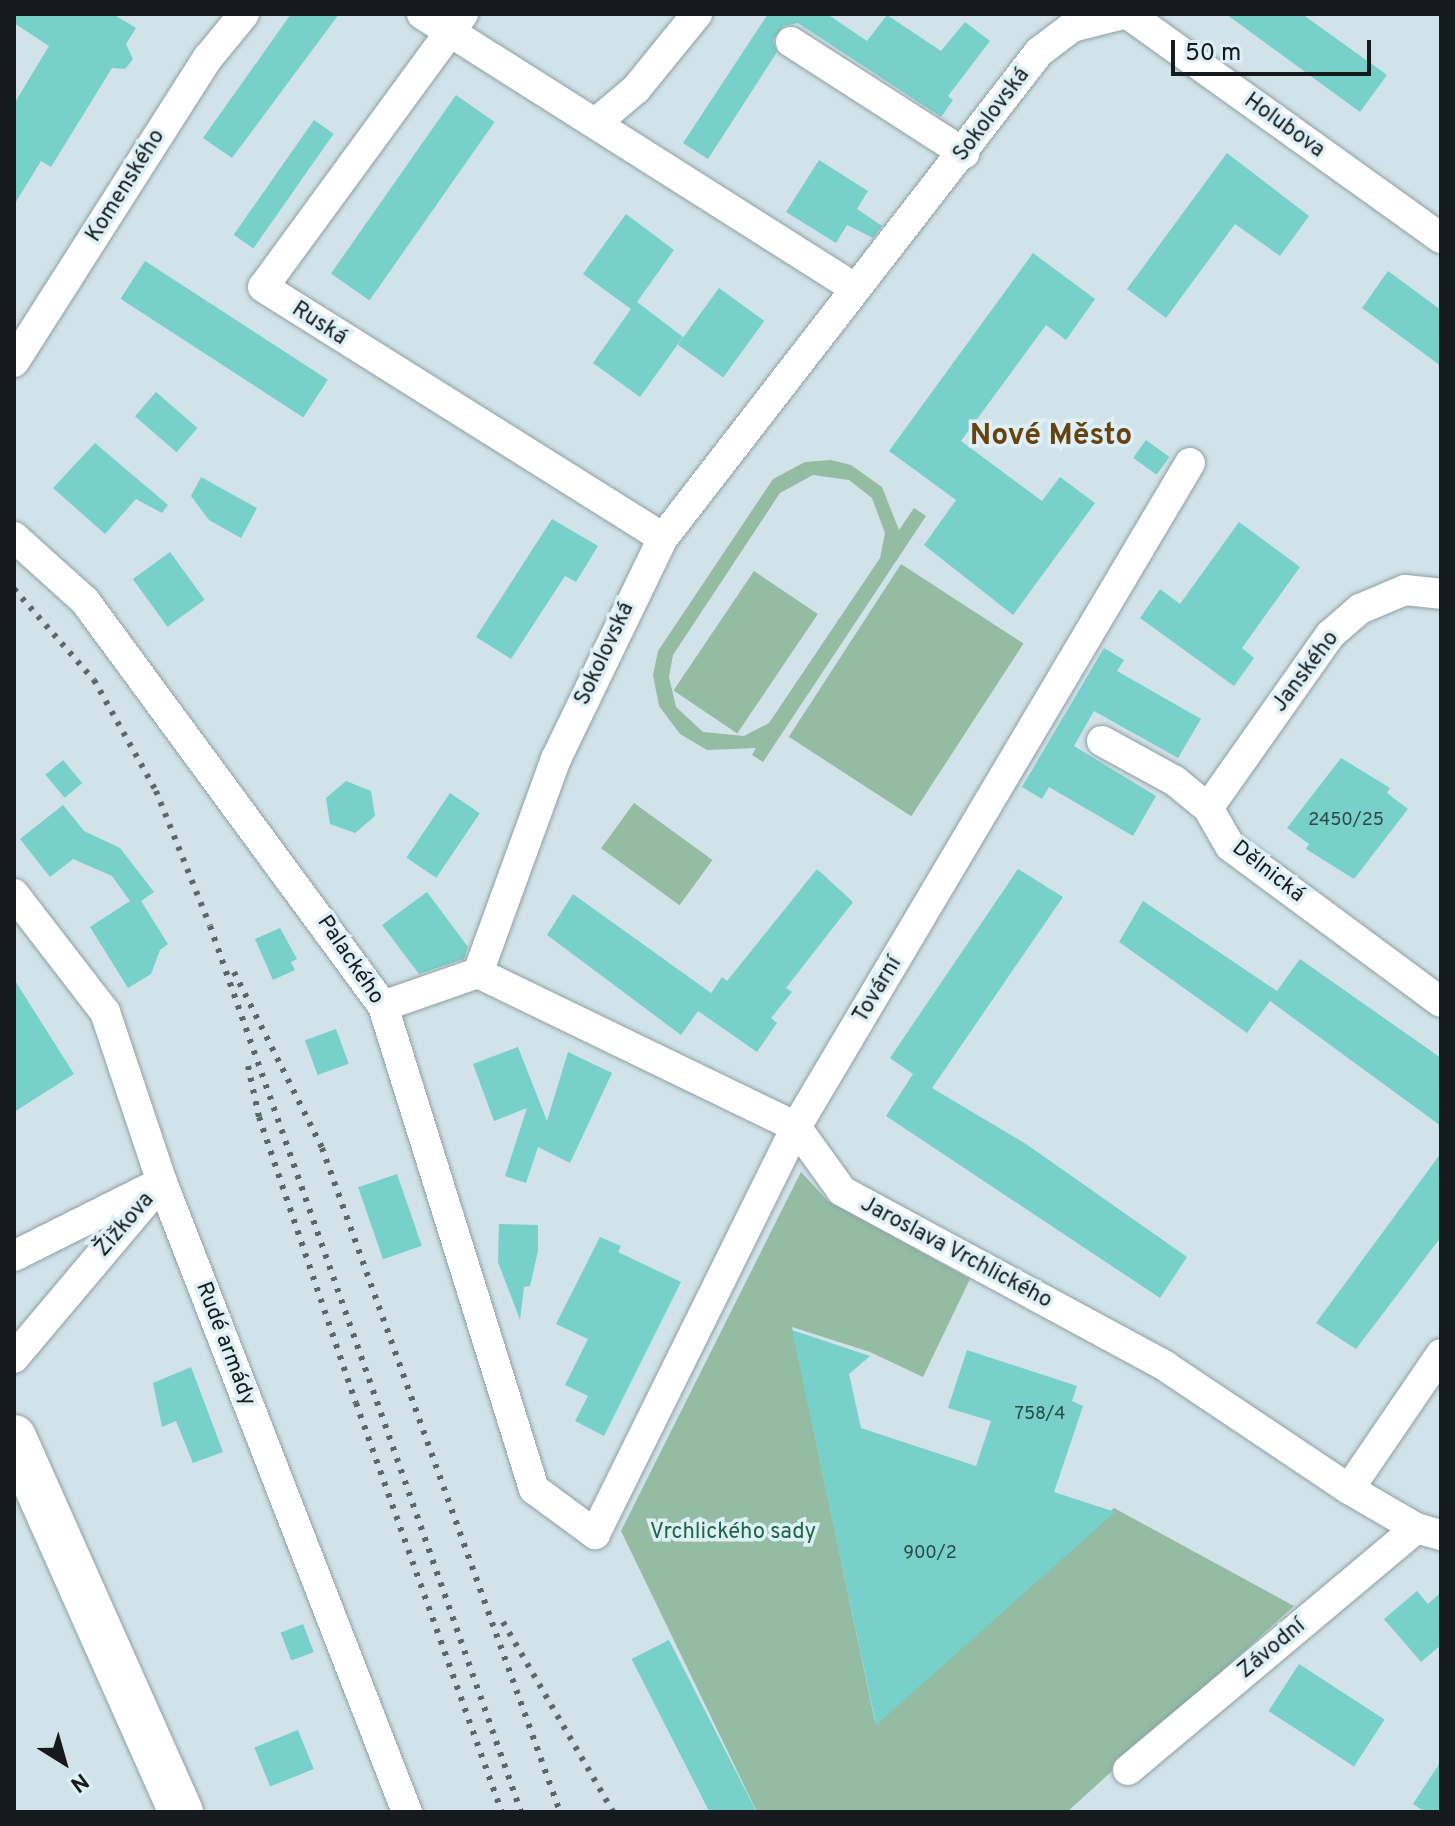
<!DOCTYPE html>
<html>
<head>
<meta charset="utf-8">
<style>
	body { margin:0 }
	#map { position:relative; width:1455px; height:1826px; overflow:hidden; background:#d1e3e8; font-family:Overpass,sans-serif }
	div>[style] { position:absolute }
	.green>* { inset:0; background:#93bca3; transform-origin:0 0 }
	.building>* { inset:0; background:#77d0c9; transform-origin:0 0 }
	.roads { filter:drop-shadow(0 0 2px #8fa0a5) drop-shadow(0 0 2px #8fa0a5) }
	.minor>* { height:30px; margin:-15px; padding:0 15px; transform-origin:15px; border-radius:15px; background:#fff }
	.secondary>* { height:44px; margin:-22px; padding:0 22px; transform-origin:22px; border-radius:22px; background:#fff }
	.rail>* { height:6px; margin-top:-3px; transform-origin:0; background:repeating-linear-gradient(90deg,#5b6669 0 4px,transparent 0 12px) }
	span { translate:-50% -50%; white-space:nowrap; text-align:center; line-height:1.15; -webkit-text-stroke:7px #def0f6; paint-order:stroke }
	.number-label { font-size:18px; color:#2e4848 }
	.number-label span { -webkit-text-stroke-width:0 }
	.street-label { font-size:22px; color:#151b1d }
	.park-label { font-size:22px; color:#1a6744 }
	.district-label { font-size:30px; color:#674311; font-weight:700 }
	.frame { position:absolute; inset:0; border:16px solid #151b1d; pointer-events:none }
	.north { position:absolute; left:24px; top:1722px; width:80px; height:80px; -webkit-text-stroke:6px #def0f6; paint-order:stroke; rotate:143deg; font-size:22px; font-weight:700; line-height:32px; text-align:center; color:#151b1d }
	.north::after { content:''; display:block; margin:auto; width:28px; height:36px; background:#151b1d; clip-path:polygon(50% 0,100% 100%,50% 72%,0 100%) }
	.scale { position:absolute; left:1171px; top:40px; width:200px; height:36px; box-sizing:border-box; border:4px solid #151b1d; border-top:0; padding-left:10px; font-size:24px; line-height:28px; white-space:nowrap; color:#151b1d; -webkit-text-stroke:6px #def0f6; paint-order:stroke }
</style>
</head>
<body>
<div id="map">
	<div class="green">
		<div style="clip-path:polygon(evenodd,831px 460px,851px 465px,882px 487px,899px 530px,914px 508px,926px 516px,763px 762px,752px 755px,756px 748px,707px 750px,680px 734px,659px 706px,653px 675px,658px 651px,773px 479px,805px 462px,831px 460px,813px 475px,849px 480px,872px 498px,885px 533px,880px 558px,769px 723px,744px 736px,703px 732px,676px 707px,669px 677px,673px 655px,780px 493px,813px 475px)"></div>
		<div style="left:901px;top:564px;width:146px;height:206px;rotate:33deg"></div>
		<div style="left:754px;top:571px;width:77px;height:144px;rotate:34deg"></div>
		<div style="left:634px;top:803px;width:97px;height:56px;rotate:36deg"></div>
		<div style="clip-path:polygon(801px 1172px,828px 1201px,970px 1279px,923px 1377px,870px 1352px,792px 1327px,875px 1722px,1114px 1508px,1294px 1606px,1067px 1812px,757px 1812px,621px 1531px)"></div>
	</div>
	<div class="building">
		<div style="clip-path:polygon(14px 14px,113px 14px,136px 28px,126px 44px,133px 59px,125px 69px,112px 68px,51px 167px,41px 161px,14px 205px,14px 104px,49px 46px,14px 23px)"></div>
		<div style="clip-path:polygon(291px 14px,339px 14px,232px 158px,203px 138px)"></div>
		<div style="clip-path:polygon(768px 14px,827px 14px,867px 41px,887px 15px,941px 51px,965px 22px,990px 41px,948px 96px,953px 100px,941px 117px,798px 23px,783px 26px,773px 40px,777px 52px,708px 159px,683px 143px)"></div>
		<div style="clip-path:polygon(1226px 14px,1302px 14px,1387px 75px,1360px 112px)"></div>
		<div style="left:456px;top:95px;width:47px;height:218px;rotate:35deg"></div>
		<div style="left:314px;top:120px;width:24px;height:140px;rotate:35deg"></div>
		<div style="clip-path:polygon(1227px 153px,1309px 216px,1280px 256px,1235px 224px,1166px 318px,1127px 289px)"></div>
		<div style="clip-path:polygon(819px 160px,868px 191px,857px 209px,882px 226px,873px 238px,847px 225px,836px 243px,786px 212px)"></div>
		<div style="clip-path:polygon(626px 214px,674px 250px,637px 302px,683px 337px,640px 397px,593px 363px,631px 309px,583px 274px)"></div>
		<div style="clip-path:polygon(1033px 253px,1095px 299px,1066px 340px,1046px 325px,961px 441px,1042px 501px,1060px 477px,1095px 503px,1013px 615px,924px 545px,956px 500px,889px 451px)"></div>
		<div style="left:145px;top:261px;width:218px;height:45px;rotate:33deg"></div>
		<div style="clip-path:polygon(1388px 271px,1441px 310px,1441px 366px,1362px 308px)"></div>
		<div style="left:719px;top:288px;width:56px;height:70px;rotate:36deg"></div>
		<div style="left:156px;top:392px;width:55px;height:32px;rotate:41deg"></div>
		<div style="left:1146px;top:440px;width:29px;height:22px;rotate:36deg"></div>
		<div style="clip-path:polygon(95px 443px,168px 505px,162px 513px,136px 499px,105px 534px,53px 488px)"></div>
		<div style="clip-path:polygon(201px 477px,257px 508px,241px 538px,209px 520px,191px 496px)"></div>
		<div style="clip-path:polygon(552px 519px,598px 546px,576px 582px,565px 576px,511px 659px,476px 637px)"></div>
		<div style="clip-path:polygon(1239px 522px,1300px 567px,1242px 648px,1254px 658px,1234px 686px,1140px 618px,1160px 589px,1180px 604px)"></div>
		<div style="left:170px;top:552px;width:59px;height:46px;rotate:54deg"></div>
		<div style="clip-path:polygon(1104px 648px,1124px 660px,1117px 671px,1201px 719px,1178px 758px,1094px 711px,1074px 746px,1156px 796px,1133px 836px,1049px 787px,1042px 799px,1022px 787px)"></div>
		<div style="clip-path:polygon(1341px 758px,1390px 788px,1387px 793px,1408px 809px,1354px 879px,1306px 849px,1309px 844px,1287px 828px)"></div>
		<div style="left:63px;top:760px;width:30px;height:23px;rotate:50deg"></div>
		<div style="clip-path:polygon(346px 781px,371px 791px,375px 816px,355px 833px,330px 824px,326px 798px)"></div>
		<div style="left:450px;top:793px;width:36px;height:78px;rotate:34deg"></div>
		<div style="clip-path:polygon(63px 805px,84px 831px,120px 848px,154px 892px,141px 901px,168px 944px,160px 950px,151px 974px,128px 988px,90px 927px,130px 901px,112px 876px,73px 859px,50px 877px,20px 839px)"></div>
		<div style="clip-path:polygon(817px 869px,853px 902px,786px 988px,792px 992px,771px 1018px,777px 1023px,757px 1052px,698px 1011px,681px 1035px,547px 935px,573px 894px,711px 993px,722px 977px,727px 981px)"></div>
		<div style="clip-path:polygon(1018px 869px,1063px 897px,932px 1088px,1026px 1144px,1187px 1257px,1160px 1298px,886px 1116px,913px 1074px,890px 1058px)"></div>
		<div style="clip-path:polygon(427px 892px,468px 947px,464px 959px,419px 974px,382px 925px)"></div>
		<div style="clip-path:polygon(1143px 901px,1277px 991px,1300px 959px,1441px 1058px,1441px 1126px,1270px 1001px,1247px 1033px,1119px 942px)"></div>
		<div style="clip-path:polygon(280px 928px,297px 959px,291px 962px,295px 970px,273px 980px,255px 939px)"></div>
		<div style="clip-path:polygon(14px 979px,74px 1074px,14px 1112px)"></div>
		<div style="left:336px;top:1029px;width:37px;height:33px;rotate:70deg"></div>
		<div style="clip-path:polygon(518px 1047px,547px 1121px,568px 1052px,612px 1073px,570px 1163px,538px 1147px,526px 1183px,505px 1176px,527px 1108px,494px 1121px,473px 1064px)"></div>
		<div style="clip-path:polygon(1441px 1153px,1441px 1237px,1356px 1349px,1316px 1323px)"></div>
		<div style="left:397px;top:1174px;width:76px;height:41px;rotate:71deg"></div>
		<div style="clip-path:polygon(499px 1224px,538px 1225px,538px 1251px,530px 1286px,524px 1287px,520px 1320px,498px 1262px)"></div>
		<div style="clip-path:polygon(600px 1237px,621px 1246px,618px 1252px,681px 1282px,604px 1436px,575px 1421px,588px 1396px,565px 1385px,588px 1339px,556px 1324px)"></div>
		<div style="clip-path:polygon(792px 1330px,870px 1356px,849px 1374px,861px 1428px,976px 1466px,991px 1421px,948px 1408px,967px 1350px,1077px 1386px,1072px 1401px,1083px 1406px,1054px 1492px,1115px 1512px,876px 1725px)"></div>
		<div style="clip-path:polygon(191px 1367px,223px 1452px,193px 1463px,176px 1421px,162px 1427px,153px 1383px)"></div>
		<div style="clip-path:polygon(1417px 1591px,1428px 1604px,1441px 1592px,1441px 1645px,1421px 1662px,1384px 1619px)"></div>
		<div style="left:303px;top:1624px;width:30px;height:24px;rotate:69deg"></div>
		<div style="left:669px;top:1640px;width:193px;height:42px;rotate:63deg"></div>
		<div style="left:1299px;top:1664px;width:102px;height:56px;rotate:33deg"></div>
		<div style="left:298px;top:1730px;width:42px;height:47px;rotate:68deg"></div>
		<div style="clip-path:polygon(1441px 1761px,1441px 1812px,1425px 1812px,1413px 1804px)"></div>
	</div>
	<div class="roads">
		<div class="minor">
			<div style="left:422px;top:14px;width:510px;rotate:32.35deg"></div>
			<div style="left:463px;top:14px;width:338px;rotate:126.2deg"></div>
			<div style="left:263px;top:287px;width:472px;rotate:32.1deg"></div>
			<div style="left:1128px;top:14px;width:385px;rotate:35.6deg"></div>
			<div style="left:791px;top:42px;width:206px;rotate:32.7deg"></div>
			<div style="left:598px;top:121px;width:50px;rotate:-40.1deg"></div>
			<div style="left:636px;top:89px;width:97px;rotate:-50.9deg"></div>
			<div style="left:14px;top:362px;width:361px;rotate:-57.5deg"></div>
			<div style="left:208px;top:58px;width:57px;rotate:-50.7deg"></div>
			<div style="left:14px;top:537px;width:96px;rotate:42deg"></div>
			<div style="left:85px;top:601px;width:503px;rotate:53.65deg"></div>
			<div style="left:383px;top:1006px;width:506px;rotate:72.64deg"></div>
			<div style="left:534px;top:1489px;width:76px;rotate:36.4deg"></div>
			<div style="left:595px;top:1534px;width:454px;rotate:-63.7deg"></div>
			<div style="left:796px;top:1127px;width:772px;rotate:-59.32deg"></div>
			<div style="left:1102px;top:741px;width:83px;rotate:28.7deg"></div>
			<div style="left:1175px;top:781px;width:43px;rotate:39.3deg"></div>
			<div style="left:1208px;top:808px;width:44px;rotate:59.9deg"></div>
			<div style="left:1230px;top:846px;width:262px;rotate:36.5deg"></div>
			<div style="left:1208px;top:808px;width:212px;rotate:-54.8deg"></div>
			<div style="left:1330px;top:635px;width:40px;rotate:-41deg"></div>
			<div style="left:1360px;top:609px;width:49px;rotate:-22.9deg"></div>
			<div style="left:1405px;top:590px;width:36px;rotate:6deg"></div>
			<div style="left:14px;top:894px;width:149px;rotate:52.4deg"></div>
			<div style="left:105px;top:1012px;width:179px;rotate:71.5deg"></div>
			<div style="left:162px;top:1182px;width:676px;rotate:68.75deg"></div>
			<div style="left:478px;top:973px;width:353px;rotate:25.8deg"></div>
			<div style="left:796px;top:1127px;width:79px;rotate:54.3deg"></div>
			<div style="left:842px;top:1191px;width:367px;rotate:28.4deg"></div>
			<div style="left:1165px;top:1366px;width:221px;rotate:33.8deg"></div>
			<div style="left:1349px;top:1489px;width:78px;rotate:30.2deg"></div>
			<div style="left:1416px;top:1528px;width:26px;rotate:16deg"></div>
			<div style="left:383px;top:1006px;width:101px;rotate:-19.2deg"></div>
			<div style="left:478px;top:973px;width:228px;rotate:-70deg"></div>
			<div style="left:556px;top:759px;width:246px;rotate:-64.2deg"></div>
			<div style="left:663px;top:538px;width:614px;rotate:-52.27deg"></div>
			<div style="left:1039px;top:52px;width:41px;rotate:-37.1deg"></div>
			<div style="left:1072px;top:27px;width:53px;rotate:-14.3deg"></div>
			<div style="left:14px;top:1256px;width:165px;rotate:-26.6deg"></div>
			<div style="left:162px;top:1182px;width:230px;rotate:130.1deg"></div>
			<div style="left:1349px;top:1489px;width:163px;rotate:-55.7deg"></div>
			<div style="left:1128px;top:1770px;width:376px;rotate:-40deg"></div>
		</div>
		<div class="secondary">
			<div style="left:14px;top:1437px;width:411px;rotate:66deg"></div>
		</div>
	</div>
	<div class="rail">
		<div style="left:14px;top:589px;width:121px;rotate:48.7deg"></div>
		<div style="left:94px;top:680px;width:127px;rotate:60.8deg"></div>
		<div style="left:156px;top:791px;width:145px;rotate:68.2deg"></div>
		<div style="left:210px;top:926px;width:939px;rotate:70.66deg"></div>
		<div style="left:234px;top:972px;width:197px;rotate:63.4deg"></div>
		<div style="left:322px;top:1148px;width:705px;rotate:70.28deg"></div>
		<div style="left:248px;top:1066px;width:52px;rotate:77.8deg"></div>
		<div style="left:259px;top:1117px;width:302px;rotate:71.3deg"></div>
		<div style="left:356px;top:1403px;width:434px;rotate:70.4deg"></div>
		<div style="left:503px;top:1622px;width:220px;rotate:59.9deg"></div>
	</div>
	<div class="number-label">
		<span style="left:1346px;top:821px">2450/25</span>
		<span style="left:1040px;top:1415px">758/4</span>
		<span style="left:930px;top:1554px">900/2</span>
	</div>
	<div class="street-label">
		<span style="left:992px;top:115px;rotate:-53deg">Sokolovská</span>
		<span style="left:1284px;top:126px;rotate:36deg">Holubova</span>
		<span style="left:126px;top:186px;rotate:-58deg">Komenského</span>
		<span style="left:319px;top:324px;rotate:33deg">Ruská</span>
		<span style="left:605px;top:654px;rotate:-65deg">Sokolovská</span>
		<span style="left:1306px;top:672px;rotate:-53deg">Janského</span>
		<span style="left:1268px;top:872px;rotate:38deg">Dělnická</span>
		<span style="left:350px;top:960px;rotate:56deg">Palackého</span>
		<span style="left:878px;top:990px;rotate:-59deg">Tovární</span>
		<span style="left:125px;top:1225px;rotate:-49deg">Žižkova</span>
		<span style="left:956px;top:1253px;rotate:28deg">Jaroslava Vrchlického</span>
		<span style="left:225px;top:1344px;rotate:69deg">Rudé armády</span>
		<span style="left:1272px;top:1649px;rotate:-40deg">Závodní</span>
	</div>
	<div class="park-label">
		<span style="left:733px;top:1533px">Vrchlického sady</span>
	</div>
	<div class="district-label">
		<span style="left:1051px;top:437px">Nové Město</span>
	</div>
	<div class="frame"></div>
	<div class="north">N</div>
	<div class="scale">50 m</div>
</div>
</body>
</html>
